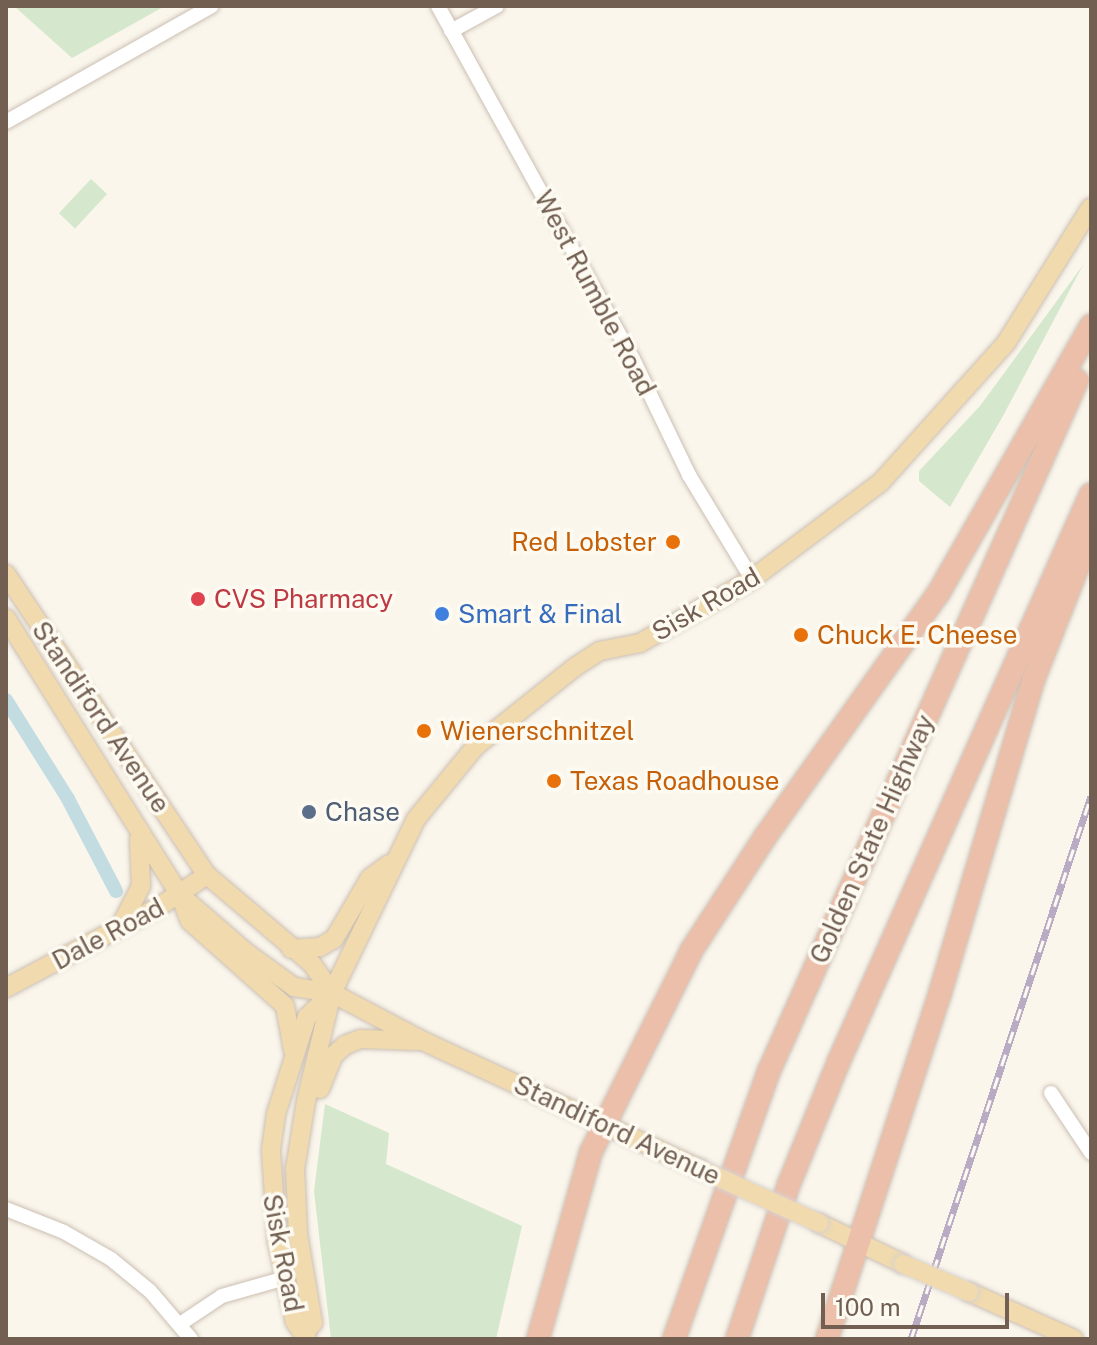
<!DOCTYPE html>
<html>
<head>
<meta charset="utf-8">
<style>
	body { margin:0 }
	#map { position:relative; width:1097px; height:1345px; overflow:hidden; background:#faf6ec; font-family:"Public Sans",sans-serif }
	div>[style] { position:absolute }
	.green>* { inset:0; background:#d5e7cc; transform-origin:0 0 }
	.canal>* { height:14px; margin:-7px; padding:0 7px; transform-origin:7px; border-radius:7px; background:#c2dce2 }
	.roads { filter:drop-shadow(0 0 2px #ccbfb3) drop-shadow(0 0 2px #ccbfb3) }
	.minor>* { height:14px; margin:-7px; padding:0 7px; transform-origin:7px; border-radius:7px; background:#fff }
	.major>* { height:18px; margin:-9px; padding:0 9px; transform-origin:9px; border-radius:9px; background:#f0daae }
	.highway>* { height:22px; margin:-11px; padding:0 11px; transform-origin:11px; border-radius:11px; background:#ecbfab }
	.rail>* { height:7px; margin-top:-3.5px; transform-origin:0; background:repeating-linear-gradient(90deg,#fdfaf2 0 12px,#baabc4 0 24px); box-sizing:border-box; border-block:2px solid #baabc4 }
	.bridges { filter:drop-shadow(0 0 2px #d8d2cf) drop-shadow(0 0 2px #d8d2cf) }
	.major-bridge>* { height:18px; margin:-9px; padding:0 9px; transform-origin:9px; border-radius:9px; background:#f0daae }
	.dots>* { width:22px; height:22px; translate:-50% -50%; box-sizing:border-box; border:4px solid #fdfaf2; border-radius:50% }
	span { translate:-50% -50%; white-space:nowrap; text-align:center; line-height:1.15; -webkit-text-stroke:7px #fdfaf2; paint-order:stroke }
	.street-label { font-size:26px; color:#735f52 }
	.food-label { font-size:26px; color:#c56008 }
	.right { translate:-100% -50%; text-align:right }
	.left { translate:0 -50%; text-align:left }
	.health-label { font-size:26px; color:#be3a42 }
	.shop-label { font-size:26px; color:#366cbe }
	.service-label { font-size:26px; color:#4e5e75 }
	.frame { position:absolute; inset:0; border:8px solid #735f52; pointer-events:none }
	.scale { position:absolute; left:821px; top:1293px; width:188px; height:36px; box-sizing:border-box; border:4px solid #735f52; border-top:0; padding-left:10px; font-size:24px; line-height:28px; white-space:nowrap; color:#735f52; -webkit-text-stroke:6px #fdfaf2; paint-order:stroke }
</style>
</head>
<body>
<div id="map">
	<div class="green">
		<div style="clip-path:polygon(14px 6px,165px 6px,72px 58px)"></div>
		<div style="left:91px;top:179px;width:22px;height:47px;rotate:43deg"></div>
		<div style="clip-path:polygon(1083px 265px,1003px 416px,950px 507px,919px 481px,919px 471px,980px 406px)"></div>
		<div style="clip-path:polygon(325px 1104px,389px 1133px,386px 1164px,522px 1226px,496px 1339px,331px 1339px,314px 1191px)"></div>
	</div>
	<div class="canal">
		<div style="left:6px;top:700px;width:117px;rotate:57.9deg"></div>
		<div style="left:68px;top:799px;width:104px;rotate:62.4deg"></div>
	</div>
	<div class="roads">
		<div class="minor">
			<div style="left:438px;top:6px;width:403px;rotate:61.1deg"></div>
			<div style="left:633px;top:359px;width:129px;rotate:64.2deg"></div>
			<div style="left:689px;top:475px;width:122px;rotate:58.8deg"></div>
			<div style="left:451px;top:31px;width:52px;rotate:-28.5deg"></div>
			<div style="left:6px;top:122px;width:236px;rotate:-29.4deg"></div>
			<div style="left:1051px;top:1093px;width:72px;rotate:56.3deg"></div>
			<div style="left:6px;top:1209px;width:62px;rotate:21.6deg"></div>
			<div style="left:64px;top:1232px;width:54px;rotate:29.9deg"></div>
			<div style="left:111px;top:1259px;width:50px;rotate:39.4deg"></div>
			<div style="left:150px;top:1291px;width:63px;rotate:49.5deg"></div>
			<div style="left:180px;top:1324px;width:50px;rotate:-33.7deg"></div>
			<div style="left:222px;top:1296px;width:66px;rotate:-15.9deg"></div>
		</div>
		<div class="major">
			<div style="left:6px;top:574px;width:362px;rotate:56.3deg"></div>
			<div style="left:207px;top:875px;width:138px;rotate:40.3deg"></div>
			<div style="left:312px;top:964px;width:35px;rotate:55deg"></div>
			<div style="left:6px;top:618px;width:327px;rotate:57.9deg"></div>
			<div style="left:180px;top:895px;width:89px;rotate:40.9deg"></div>
			<div style="left:247px;top:953px;width:58px;rotate:35.9deg"></div>
			<div style="left:294px;top:987px;width:38px;rotate:9deg"></div>
			<div style="left:332px;top:993px;width:103px;rotate:27.8deg"></div>
			<div style="left:423px;top:1041px;width:305px;rotate:24.8deg"></div>
			<div style="left:181px;top:898px;width:25px;rotate:69deg"></div>
			<div style="left:190px;top:921px;width:127px;rotate:41.8deg"></div>
			<div style="left:285px;top:1006px;width:45px;rotate:79.7deg"></div>
			<div style="left:120px;top:927px;width:46px;rotate:-62.9deg"></div>
			<div style="left:141px;top:886px;width:47px;rotate:-92.4deg"></div>
			<div style="left:291px;top:949px;width:29px;rotate:-4deg"></div>
			<div style="left:320px;top:947px;width:16px;rotate:-30deg"></div>
			<div style="left:334px;top:939px;width:71px;rotate:-59.5deg"></div>
			<div style="left:370px;top:878px;width:24px;rotate:-36deg"></div>
			<div style="left:6px;top:988px;width:174px;rotate:-28deg"></div>
			<div style="left:160px;top:906px;width:56px;rotate:-33.4deg"></div>
			<div style="left:320px;top:1089px;width:37px;rotate:-68deg"></div>
			<div style="left:334px;top:1055px;width:15px;rotate:-42deg"></div>
			<div style="left:345px;top:1045px;width:17px;rotate:-21deg"></div>
			<div style="left:361px;top:1039px;width:57px;rotate:2deg"></div>
			<div style="left:819px;top:1223px;width:93px;rotate:26deg"></div>
			<div style="left:969px;top:1292px;width:115px;rotate:24.1deg"></div>
			<div style="left:305px;top:1332px;width:12px;rotate:-48deg"></div>
			<div style="left:313px;top:1323px;width:90px;rotate:-99.6deg"></div>
			<div style="left:298px;top:1234px;width:65px;rotate:-92.6deg"></div>
			<div style="left:295px;top:1169px;width:69px;rotate:-80.8deg"></div>
			<div style="left:306px;top:1101px;width:111px;rotate:-76.5deg"></div>
			<div style="left:332px;top:993px;width:193px;rotate:-64.2deg"></div>
			<div style="left:416px;top:819px;width:94px;rotate:-50.6deg"></div>
			<div style="left:476px;top:746px;width:127px;rotate:-38.6deg"></div>
			<div style="left:575px;top:667px;width:30px;rotate:-33deg"></div>
			<div style="left:600px;top:651px;width:41px;rotate:-11.3deg"></div>
			<div style="left:640px;top:643px;width:129px;rotate:-29.7deg"></div>
			<div style="left:752px;top:579px;width:160px;rotate:-36.9deg"></div>
			<div style="left:880px;top:483px;width:188px;rotate:-48deg"></div>
			<div style="left:1006px;top:343px;width:160px;rotate:-58deg"></div>
			<div style="left:307px;top:1339px;width:21px;rotate:-125deg"></div>
			<div style="left:295px;top:1322px;width:83px;rotate:-102.5deg"></div>
			<div style="left:277px;top:1241px;width:91px;rotate:-93.8deg"></div>
			<div style="left:271px;top:1150px;width:36px;rotate:-82deg"></div>
			<div style="left:276px;top:1114px;width:102px;rotate:-72.3deg"></div>
			<div style="left:307px;top:1017px;width:35px;rotate:-44deg"></div>
		</div>
		<div class="highway">
			<div style="left:538px;top:1339px;width:194px;rotate:-74.2deg"></div>
			<div style="left:591px;top:1152px;width:225px;rotate:-63.5deg"></div>
			<div style="left:691px;top:951px;width:136px;rotate:-57deg"></div>
			<div style="left:765px;top:837px;width:298px;rotate:-54.6deg"></div>
			<div style="left:938px;top:594px;width:309px;rotate:-60.3deg"></div>
			<div style="left:674px;top:1339px;width:284px;rotate:-70.5deg"></div>
			<div style="left:769px;top:1071px;width:756px;rotate:-65.95deg"></div>
			<div style="left:737px;top:1339px;width:163px;rotate:-71.5deg"></div>
			<div style="left:789px;top:1184px;width:133px;rotate:-67.9deg"></div>
			<div style="left:839px;top:1061px;width:620px;rotate:-66.04deg"></div>
			<div style="left:827px;top:1339px;width:364px;rotate:-71.9deg"></div>
			<div style="left:940px;top:993px;width:329px;rotate:-73.4deg"></div>
			<div style="left:1034px;top:678px;width:156px;rotate:-68.5deg"></div>
		</div>
	</div>
	<div class="rail">
		<div style="left:911px;top:1339px;width:572px;rotate:-71.66deg"></div>
	</div>
	<div class="bridges">
		<div class="major-bridge">
			<div style="left:700px;top:1169px;width:131px;rotate:24.4deg"></div>
			<div style="left:903px;top:1264px;width:72px;rotate:23deg"></div>
		</div>
	</div>
	<div class="dots">
		<div style="left:673px;top:542px;background:#e8710a"></div>
		<div style="left:198px;top:599px;background:#e0444e"></div>
		<div style="left:442px;top:614px;background:#3f7fe0"></div>
		<div style="left:801px;top:635px;background:#e8710a"></div>
		<div style="left:424px;top:731px;background:#e8710a"></div>
		<div style="left:554px;top:781px;background:#e8710a"></div>
		<div style="left:309px;top:812px;background:#5c6f8a"></div>
	</div>
	<div class="street-label">
		<span style="left:595px;top:293px;rotate:62deg">West Rumble Road</span>
		<span style="left:706px;top:604px;rotate:-30deg">Sisk Road</span>
		<span style="left:101px;top:717px;rotate:56deg">Standiford Avenue</span>
		<span style="left:872px;top:839px;rotate:-66deg">Golden State Highway</span>
		<span style="left:108px;top:934px;rotate:-28deg">Dale Road</span>
		<span style="left:617px;top:1130px;rotate:25deg">Standiford Avenue</span>
		<span style="left:283px;top:1253px;rotate:79deg">Sisk Road</span>
	</div>
	<div class="food-label">
		<span class="right" style="left:657px;top:542px">Red Lobster</span>
		<span class="left" style="left:817px;top:635px">Chuck E. Cheese</span>
		<span class="left" style="left:440px;top:731px">Wienerschnitzel</span>
		<span class="left" style="left:570px;top:781px">Texas Roadhouse</span>
	</div>
	<div class="health-label">
		<span class="left" style="left:214px;top:599px">CVS Pharmacy</span>
	</div>
	<div class="shop-label">
		<span class="left" style="left:458px;top:614px">Smart &amp; Final</span>
	</div>
	<div class="service-label">
		<span class="left" style="left:325px;top:812px">Chase</span>
	</div>
	<div class="frame"></div>
	<div class="scale">100 m</div>
</div>
</body>
</html>
